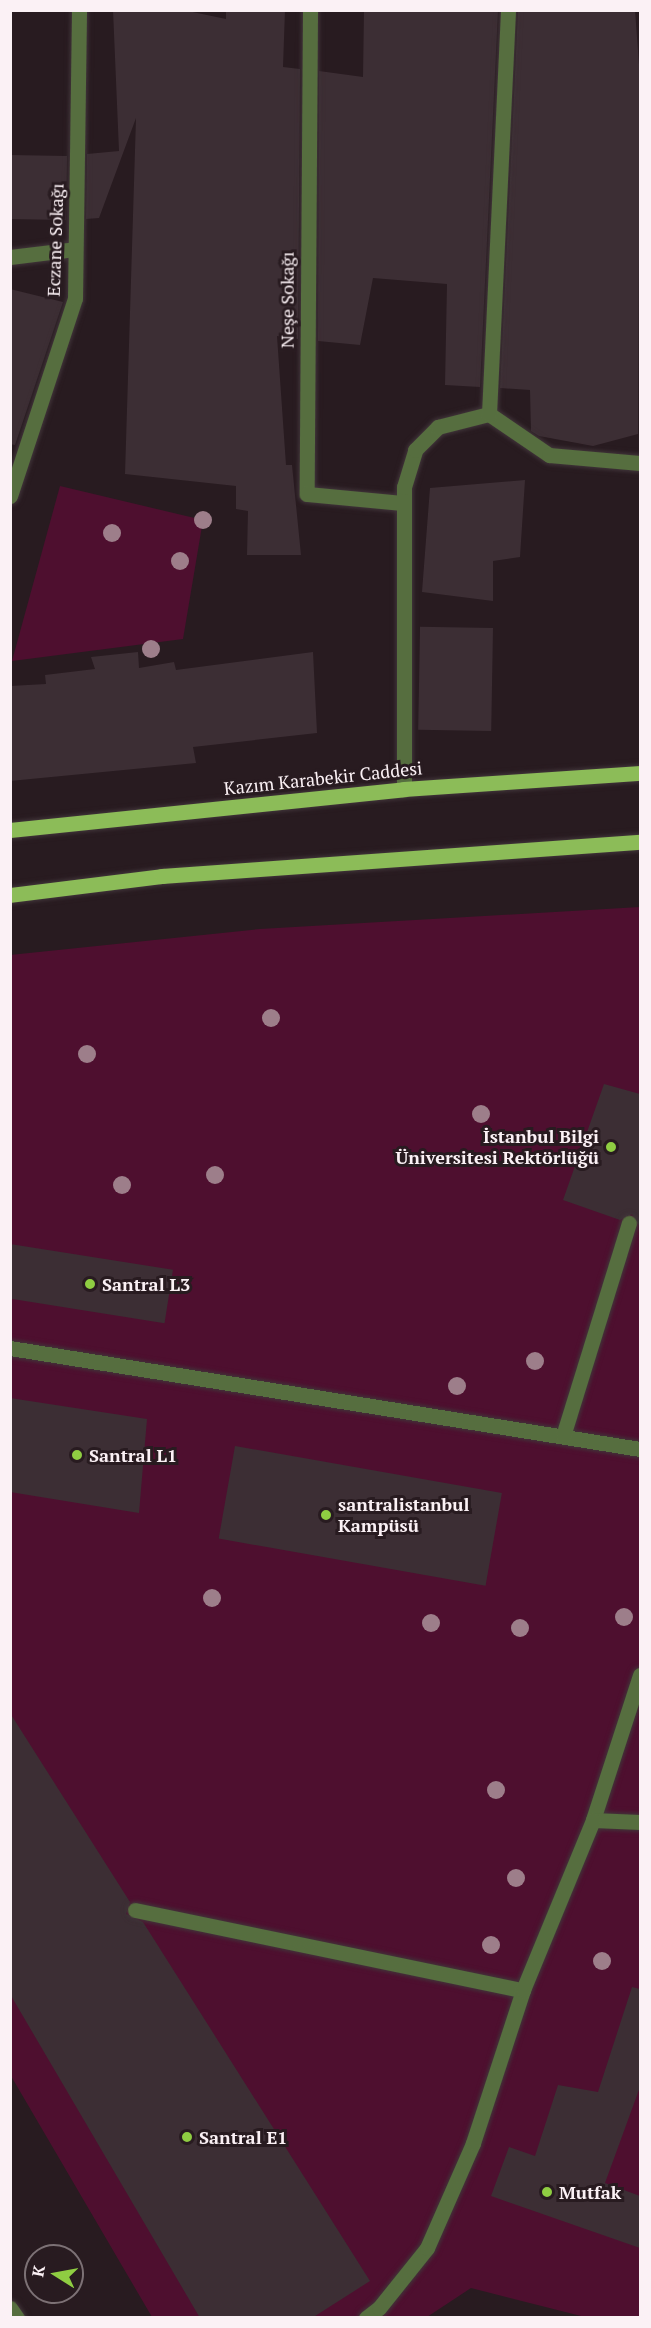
<!DOCTYPE html>
<html>
<head>
<meta charset="utf-8">
<style>
	body { margin:0 }
	#map { position:relative; width:651px; height:2328px; overflow:hidden; background:#281b20; font-family:"PT Serif",serif }
	div>[style] { position:absolute }
	.green>* { inset:0; background:#4e0f2f }
	.building>* { inset:0; background:#3c2e34; transform-origin:0 0 }
	.roads { filter:drop-shadow(0 0 2px #41353a) drop-shadow(0 0 2px #41353a) }
	.minor>* { height:15px; margin:-7.5px; padding:0 7.5px; transform-origin:7.5px; border-radius:7.5px; background:#566e3f }
	.major>* { height:15px; margin:-7.5px; padding:0 7.5px; transform-origin:7.5px; border-radius:7.5px; background:#8cbc58 }
	.trees>* { width:18px; height:18px; margin:-9px; border-radius:50%; background:#9d7e8a }
	.dots>* { width:16px; height:16px; translate:-50% -50%; box-sizing:border-box; border:3px solid #281b20; border-radius:50% }
	span { translate:-50% -50%; white-space:nowrap; text-align:center; line-height:1.15; -webkit-text-stroke:6px #281b20; paint-order:stroke }
	.street-label { font-size:18px; color:#fbf1f5 }
	.poi-label { font-size:18px; color:#fbf1f5; font-weight:700 }
	.right { translate:-100% -50%; text-align:right }
	.left { translate:0 -50%; text-align:left }
	.frame { position:absolute; inset:0; border:12px solid #fbf1f5; pointer-events:none }
	.north { position:absolute; left:24px; top:2244px; width:60px; height:60px; box-sizing:border-box; background:#281b20; border:2px solid #7c7175; border-radius:50%; rotate:281deg; font-size:16px; font-weight:700; line-height:24px; text-align:center; color:#fbf1f5 }
	.north::after { content:''; display:block; margin:auto; width:21px; height:27px; background:#8fcd42; clip-path:polygon(50% 0,100% 100%,50% 72%,0 100%) }
</style>
</head>
<body>
<div id="map">
	<div class="green">
		<div style="clip-path:polygon(60px 486px,203px 520px,183px 639px,12px 661px)"></div>
		<div style="clip-path:polygon(640px 907px,640px 2317px,585px 2317px,471px 2288px,427px 2317px,152px 2317px,11px 2076px,10px 955px,260px 929px)"></div>
	</div>
	<div class="building">
		<div style="clip-path:polygon(113px 10px,183px 10px,226px 19px,226px 10px,285px 10px,283px 67px,300px 69px,298px 339px,277px 336px,286px 465px,292px 465px,301px 555px,247px 555px,248px 511px,236px 509px,236px 486px,125px 474px,136px 118px,99px 218px,86px 219px,87px 154px,119px 151px)"></div>
		<div style="clip-path:polygon(364px 10px,498px 10px,480px 387px,445px 385px,447px 284px,373px 278px,360px 345px,318px 341px,319px 71px,363px 77px)"></div>
		<div style="clip-path:polygon(518px 10px,635px 10px,640px 78px,638px 434px,593px 446px,539px 436px,531px 431px,530px 390px,500px 388px)"></div>
		<div style="left:67px;top:156px;width:64px;height:57px;rotate:91deg"></div>
		<div style="clip-path:polygon(10px 289px,63px 302px,15px 445px,10px 444px)"></div>
		<div style="clip-path:polygon(525px 480px,520px 557px,493px 561px,493px 601px,422px 592px,430px 488px)"></div>
		<div style="left:493px;top:628px;width:103px;height:73px;rotate:91deg"></div>
		<div style="clip-path:polygon(138px 652px,139px 668px,174px 662px,176px 670px,313px 652px,317px 733px,193px 747px,196px 763px,10px 781px,10px 686px,46px 684px,45px 675px,95px 669px,91px 657px)"></div>
		<div style="clip-path:polygon(604px 1084px,640px 1094px,640px 1227px,632px 1214px,620px 1220px,563px 1200px)"></div>
		<div style="left:10px;top:1244px;width:165px;height:54px;rotate:9deg"></div>
		<div style="clip-path:polygon(10px 1398px,147px 1419px,139px 1513px,10px 1492px)"></div>
		<div style="left:235px;top:1446px;width:271px;height:94px;rotate:10deg"></div>
		<div style="clip-path:polygon(10px 1713px,130px 1902px,126px 1914px,143px 1922px,370px 2281px,312px 2318px,200px 2318px,10px 1994px)"></div>
		<div style="clip-path:polygon(632px 1987px,640px 1989px,640px 2087px,605px 2183px,640px 2196px,640px 2248px,491px 2196px,509px 2147px,535px 2156px,558px 2085px,598px 2092px)"></div>
	</div>
	<div class="roads">
		<div class="minor">
			<div style="left:310px;top:10px;width:484px;rotate:90.4deg"></div>
			<div style="left:307px;top:494px;width:96px;rotate:5.4deg"></div>
			<div style="left:10px;top:257px;width:65px;rotate:-7deg"></div>
			<div style="left:489px;top:414px;width:73px;rotate:34.3deg"></div>
			<div style="left:549px;top:455px;width:91px;rotate:5deg"></div>
			<div style="left:10px;top:496px;width:208px;rotate:-71.8deg"></div>
			<div style="left:75px;top:298px;width:288px;rotate:-89.2deg"></div>
			<div style="left:404px;top:789px;width:302px;rotate:-90deg"></div>
			<div style="left:404px;top:487px;width:39px;rotate:-73deg"></div>
			<div style="left:415px;top:450px;width:33px;rotate:-45deg"></div>
			<div style="left:438px;top:427px;width:53px;rotate:-14.3deg"></div>
			<div style="left:489px;top:414px;width:404px;rotate:-87.3deg"></div>
			<div style="left:10px;top:1348px;width:638px;rotate:9.11deg"></div>
			<div style="left:563px;top:1436px;width:223px;rotate:-72.8deg"></div>
			<div style="left:640px;top:1675px;width:152px;rotate:108deg"></div>
			<div style="left:593px;top:1820px;width:47px;rotate:2.4deg"></div>
			<div style="left:135px;top:1910px;width:396px;rotate:11.7deg"></div>
			<div style="left:10px;top:2308px;width:12px;rotate:55deg"></div>
			<div style="left:366px;top:2318px;width:16px;rotate:-38deg"></div>
			<div style="left:379px;top:2308px;width:77px;rotate:-51.3deg"></div>
			<div style="left:427px;top:2248px;width:115px;rotate:-66.3deg"></div>
			<div style="left:473px;top:2143px;width:161px;rotate:-71.9deg"></div>
			<div style="left:523px;top:1990px;width:184px;rotate:-67.6deg"></div>
		</div>
		<div class="major">
			<div style="left:10px;top:830px;width:396px;rotate:-5.9deg"></div>
			<div style="left:404px;top:789px;width:237px;rotate:-3.9deg"></div>
			<div style="left:10px;top:895px;width:153px;rotate:-7.1deg"></div>
			<div style="left:162px;top:876px;width:479px;rotate:-4.1deg"></div>
		</div>
	</div>
	<div class="trees">
		<div style="left:203px;top:520px"></div>
		<div style="left:112px;top:533px"></div>
		<div style="left:180px;top:561px"></div>
		<div style="left:151px;top:649px"></div>
		<div style="left:271px;top:1018px"></div>
		<div style="left:87px;top:1054px"></div>
		<div style="left:481px;top:1114px"></div>
		<div style="left:215px;top:1175px"></div>
		<div style="left:122px;top:1185px"></div>
		<div style="left:535px;top:1361px"></div>
		<div style="left:457px;top:1386px"></div>
		<div style="left:212px;top:1598px"></div>
		<div style="left:624px;top:1617px"></div>
		<div style="left:431px;top:1623px"></div>
		<div style="left:520px;top:1628px"></div>
		<div style="left:496px;top:1790px"></div>
		<div style="left:516px;top:1878px"></div>
		<div style="left:491px;top:1945px"></div>
		<div style="left:602px;top:1961px"></div>
	</div>
	<div class="dots">
		<div style="left:611px;top:1147px;background:#8fcd42"></div>
		<div style="left:90px;top:1284px;background:#8fcd42"></div>
		<div style="left:77px;top:1455px;background:#8fcd42"></div>
		<div style="left:326px;top:1515px;background:#8fcd42"></div>
		<div style="left:187px;top:2137px;background:#8fcd42"></div>
		<div style="left:547px;top:2192px;background:#8fcd42"></div>
	</div>
	<div class="street-label">
		<span style="left:55px;top:240px;rotate:-88deg">Eczane Sokağı</span>
		<span style="left:287px;top:300px;rotate:-90deg">Neşe Sokağı</span>
		<span style="left:323px;top:778px;rotate:-6deg">Kazım Karabekir Caddesi</span>
	</div>
	<div class="poi-label">
		<span class="right" style="left:599px;top:1147px">İstanbul Bilgi<br>Üniversitesi Rektörlüğü</span>
		<span class="left" style="left:102px;top:1284px">Santral L3</span>
		<span class="left" style="left:89px;top:1455px">Santral L1</span>
		<span class="left" style="left:338px;top:1515px">santralistanbul<br>Kampüsü</span>
		<span class="left" style="left:199px;top:2137px">Santral E1</span>
		<span class="left" style="left:559px;top:2192px">Mutfak</span>
	</div>
	<div class="frame"></div>
	<div class="north">K</div>
</div>
</body>
</html>
